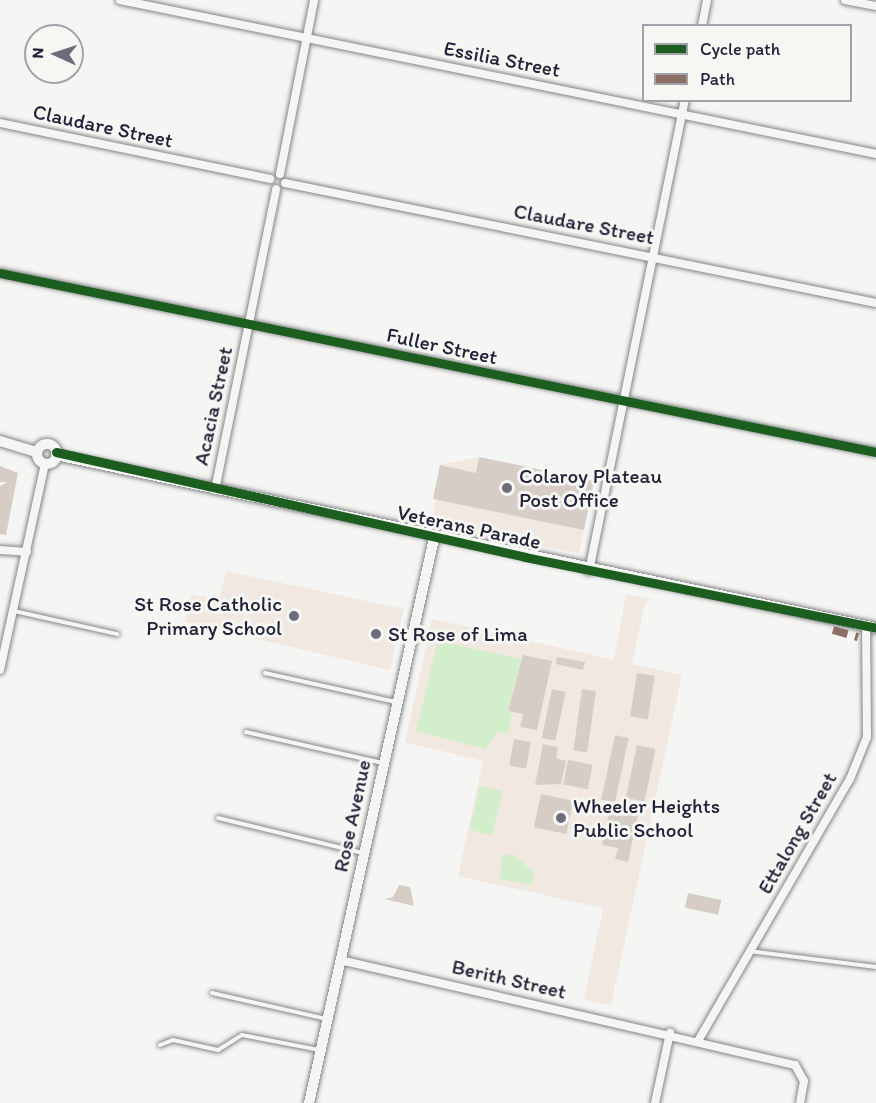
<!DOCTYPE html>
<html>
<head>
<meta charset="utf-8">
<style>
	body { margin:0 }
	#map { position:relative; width:876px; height:1103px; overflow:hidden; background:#f5f5f3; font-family:Itim,sans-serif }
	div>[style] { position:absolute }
	.built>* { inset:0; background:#f1e9e1 }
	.green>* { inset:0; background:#d2eeca; transform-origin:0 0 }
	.building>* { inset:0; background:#d6cec6; transform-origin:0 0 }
	.roads { filter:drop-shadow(0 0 2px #858589) drop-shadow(0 0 2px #858589) }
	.service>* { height:4px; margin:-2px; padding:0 2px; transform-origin:2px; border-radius:2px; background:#f5f5f3 }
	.minor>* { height:8px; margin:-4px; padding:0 4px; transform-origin:4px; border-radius:4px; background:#f5f5f3 }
	.tertiary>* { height:10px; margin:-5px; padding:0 5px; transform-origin:5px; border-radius:5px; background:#f5f5f3 }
	.tertiary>.ring { margin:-5px; padding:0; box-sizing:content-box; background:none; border:10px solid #f5f5f3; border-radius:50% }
	.quiet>* { height:8px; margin-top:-4px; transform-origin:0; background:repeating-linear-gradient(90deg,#8d6e63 0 15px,transparent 0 23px) }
	.cycleway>* { height:9px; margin:-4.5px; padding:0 4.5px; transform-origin:4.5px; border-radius:4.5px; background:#1b5e20 }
	.dots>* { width:16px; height:16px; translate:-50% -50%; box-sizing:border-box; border:3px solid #f6f6f2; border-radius:50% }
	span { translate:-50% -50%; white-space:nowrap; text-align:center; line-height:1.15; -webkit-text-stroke:6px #f6f6f2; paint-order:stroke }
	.street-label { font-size:21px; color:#22223b }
	.poi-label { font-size:21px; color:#22223b }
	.left { translate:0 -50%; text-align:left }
	.right { translate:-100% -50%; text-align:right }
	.legend { position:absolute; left:642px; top:24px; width:210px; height:78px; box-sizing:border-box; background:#f6f6f2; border:2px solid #a1a1a9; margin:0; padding:8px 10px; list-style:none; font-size:18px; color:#22223b }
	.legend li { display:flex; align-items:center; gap:12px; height:30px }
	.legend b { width:30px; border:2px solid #a1a1a9 }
	.north { position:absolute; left:24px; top:24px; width:60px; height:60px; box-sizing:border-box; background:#f6f6f2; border:2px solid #a1a1a9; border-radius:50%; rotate:273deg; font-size:16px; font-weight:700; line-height:24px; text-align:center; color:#22223b }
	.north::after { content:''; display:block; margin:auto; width:21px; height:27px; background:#6c6c7b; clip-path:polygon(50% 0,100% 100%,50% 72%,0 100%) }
</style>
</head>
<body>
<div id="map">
	<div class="built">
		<div style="clip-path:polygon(479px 457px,594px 481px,579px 553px,432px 526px,440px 465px)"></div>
		<div style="clip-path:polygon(226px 571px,404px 609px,390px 670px,185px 622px,191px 594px,219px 600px)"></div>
		<div style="clip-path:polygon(626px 594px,652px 599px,645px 603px,632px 664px,682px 675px,611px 1005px,584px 1000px,603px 908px,458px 876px,483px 761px,405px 742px,432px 619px,614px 660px)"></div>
	</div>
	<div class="green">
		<div style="clip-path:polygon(438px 641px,522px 659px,507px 711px,512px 713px,508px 734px,498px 732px,485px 749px,416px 731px)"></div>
		<div style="left:480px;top:786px;width:23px;height:45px;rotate:13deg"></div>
		<div style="clip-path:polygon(513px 854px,534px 873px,532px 885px,500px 879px,502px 856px)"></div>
	</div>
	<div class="building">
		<div style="clip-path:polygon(479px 457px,594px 481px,584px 530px,433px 499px,440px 465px,476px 473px)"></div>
		<div style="clip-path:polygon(0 466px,18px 473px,6px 535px,0 534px,0 486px,7px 482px,0 482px)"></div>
		<div style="clip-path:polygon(523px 655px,552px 661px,537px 730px,520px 727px,523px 714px,508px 711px)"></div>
		<div style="clip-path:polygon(557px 657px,585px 662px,583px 670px,556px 664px)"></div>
		<div style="left:637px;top:673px;width:18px;height:44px;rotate:9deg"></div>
		<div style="left:552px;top:689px;width:14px;height:50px;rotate:12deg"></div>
		<div style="left:582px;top:689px;width:14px;height:62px;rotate:8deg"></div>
		<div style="left:615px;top:735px;width:14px;height:66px;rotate:12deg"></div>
		<div style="left:514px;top:739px;width:17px;height:27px;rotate:10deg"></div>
		<div style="clip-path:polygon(543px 744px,558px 747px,556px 758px,566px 761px,561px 784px,535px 785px)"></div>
		<div style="left:637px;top:745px;width:19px;height:54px;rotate:12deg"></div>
		<div style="left:568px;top:760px;width:25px;height:25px;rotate:11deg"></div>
		<div style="left:541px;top:794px;width:33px;height:34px;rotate:12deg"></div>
		<div style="clip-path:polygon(626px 806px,639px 809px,628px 862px,615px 859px,618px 848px,602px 845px,609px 813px,624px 816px)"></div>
		<div style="clip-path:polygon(399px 885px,410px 887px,414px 906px,384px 899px,393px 897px)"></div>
		<div style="left:688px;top:893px;width:34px;height:15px;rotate:12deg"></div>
	</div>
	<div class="roads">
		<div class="service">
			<div style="left:14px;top:611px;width:106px;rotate:12.6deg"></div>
			<div style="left:265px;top:673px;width:134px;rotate:12.5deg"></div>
			<div style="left:246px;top:732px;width:140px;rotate:12.8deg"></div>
			<div style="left:218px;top:818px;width:149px;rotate:13.6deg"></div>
			<div style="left:749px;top:951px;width:128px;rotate:7.2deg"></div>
			<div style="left:212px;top:993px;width:117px;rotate:12.8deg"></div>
			<div style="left:160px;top:1045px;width:14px;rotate:-21deg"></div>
			<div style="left:173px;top:1040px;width:46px;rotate:12.5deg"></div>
			<div style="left:218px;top:1050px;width:28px;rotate:-32deg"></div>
			<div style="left:242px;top:1035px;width:78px;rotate:11deg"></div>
		</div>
		<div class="minor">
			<div style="left:120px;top:0;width:772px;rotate:11.51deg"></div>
			<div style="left:845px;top:0;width:32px;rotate:11deg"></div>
			<div style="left:702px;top:26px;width:26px;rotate:-79deg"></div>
			<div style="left:0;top:123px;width:276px;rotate:11.7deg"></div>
			<div style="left:280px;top:174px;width:177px;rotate:-78.9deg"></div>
			<div style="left:285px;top:183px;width:603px;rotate:11.48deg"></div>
			<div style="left:0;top:273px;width:894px;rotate:11.55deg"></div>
			<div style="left:215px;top:490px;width:307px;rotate:-78.5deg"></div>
			<div style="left:0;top:550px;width:27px;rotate:4deg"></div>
			<div style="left:589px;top:571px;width:481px;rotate:-78.5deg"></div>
			<div style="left:0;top:670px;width:211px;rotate:-77.7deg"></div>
			<div style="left:340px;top:960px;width:467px;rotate:13deg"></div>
			<div style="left:795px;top:1065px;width:18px;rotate:61deg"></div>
			<div style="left:804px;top:1081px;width:22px;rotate:100deg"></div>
			<div style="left:698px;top:1041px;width:303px;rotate:-59.9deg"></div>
			<div style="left:850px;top:779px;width:45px;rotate:-68deg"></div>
			<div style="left:867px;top:737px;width:111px;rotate:-90.5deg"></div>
			<div style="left:655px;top:1103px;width:72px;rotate:-77.9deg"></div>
		</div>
		<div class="tertiary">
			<div style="left:0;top:441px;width:39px;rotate:17deg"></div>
			<div class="ring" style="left:37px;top:444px;width:10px;height:10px"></div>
			<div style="left:56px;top:455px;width:838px;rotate:11.91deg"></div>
			<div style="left:309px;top:1103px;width:579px;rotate:-77.52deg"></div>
		</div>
	</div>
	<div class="quiet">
		<div style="left:833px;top:630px;width:26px;rotate:16deg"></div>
	</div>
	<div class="cycleway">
		<div style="left:0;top:273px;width:894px;rotate:11.55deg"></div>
		<div style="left:56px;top:452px;width:481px;rotate:12.6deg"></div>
		<div style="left:525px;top:557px;width:358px;rotate:11.4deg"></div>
	</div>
	<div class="dots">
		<div style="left:507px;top:488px;background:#6c6c7b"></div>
		<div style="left:294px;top:616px;background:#6c6c7b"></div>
		<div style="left:376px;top:634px;background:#6c6c7b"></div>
		<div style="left:561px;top:818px;background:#6c6c7b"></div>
	</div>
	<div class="street-label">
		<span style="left:502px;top:59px;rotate:11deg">Essilia Street</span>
		<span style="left:103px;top:126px;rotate:12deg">Claudare Street</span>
		<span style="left:584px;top:224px;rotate:11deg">Claudare Street</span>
		<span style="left:442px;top:346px;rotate:12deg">Fuller Street</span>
		<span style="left:213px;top:406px;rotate:-78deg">Acacia Street</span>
		<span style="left:469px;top:527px;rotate:12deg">Veterans Parade</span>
		<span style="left:352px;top:816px;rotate:-78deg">Rose Avenue</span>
		<span style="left:797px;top:833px;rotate:-60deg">Ettalong Street</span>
		<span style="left:509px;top:979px;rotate:13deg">Berith Street</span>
	</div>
	<div class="poi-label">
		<span class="left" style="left:519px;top:488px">Colaroy Plateau<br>Post Office</span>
		<span class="right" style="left:282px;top:616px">St Rose Catholic<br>Primary School</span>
		<span class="left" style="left:388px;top:634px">St Rose of Lima</span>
		<span class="left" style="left:573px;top:818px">Wheeler Heights<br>Public School</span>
	</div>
	<ul class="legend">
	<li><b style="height:8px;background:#1b5e20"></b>Cycle path</li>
	<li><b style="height:8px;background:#8d6e63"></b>Path</li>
	</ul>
	<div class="north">N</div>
</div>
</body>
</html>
